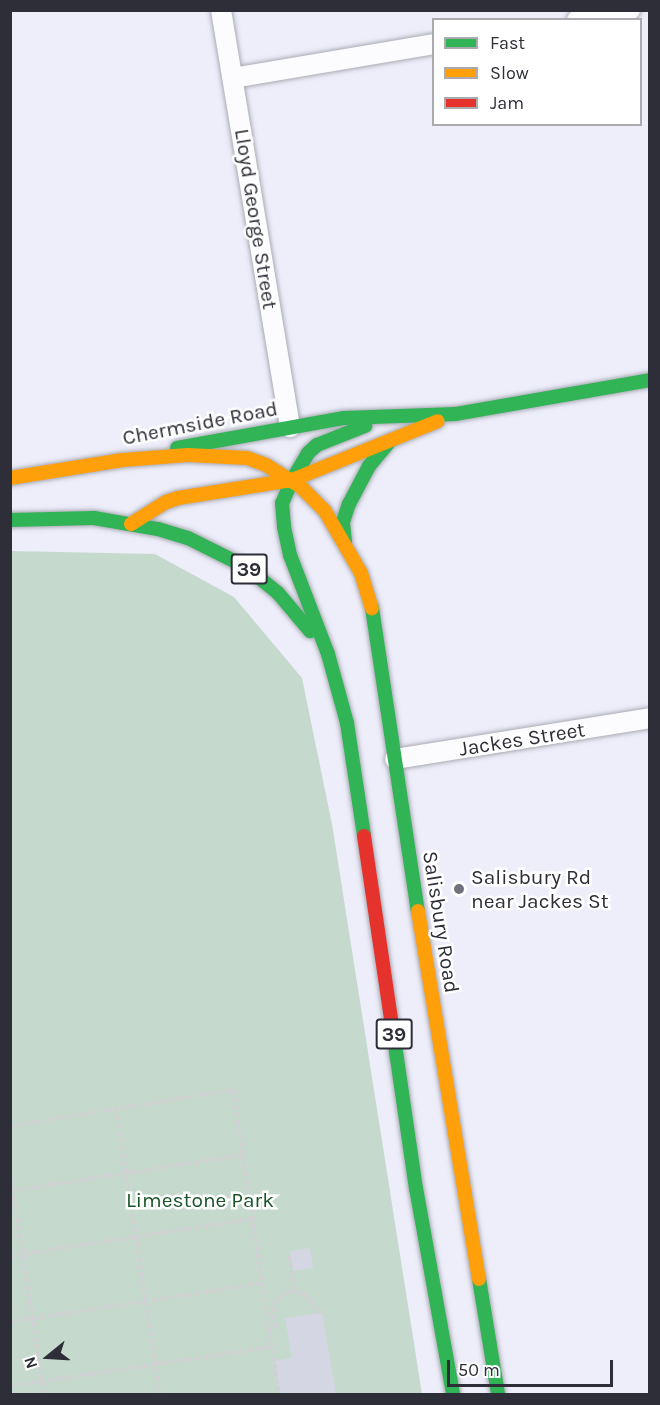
<!DOCTYPE html>
<html>
<head>
<meta charset="utf-8">
<style>
	body { margin:0 }
	#map { position:relative; width:660px; height:1405px; overflow:hidden; background:#edeefa; font-family:Karla,sans-serif }
	div>[style] { position:absolute }
	.green>* { inset:0; background:#c5dacd }
	.building>* { inset:0; background:#d5d6e4; transform-origin:0 0 }
	.path>* { height:4px; margin-top:-2px; transform-origin:0; background:repeating-linear-gradient(90deg,#d1d1d5 0 4.5px,transparent 0 7.5px) }
	.roads { filter:drop-shadow(0 0 2px #aaabb4) drop-shadow(0 0 2px #aaabb4) }
	.street>* { height:20px; margin:-10px; padding:0 10px; transform-origin:10px; border-radius:10px; background:#fcfcfe }
	.fast>* { height:14px; margin:-7px; padding:0 7px; transform-origin:7px; border-radius:7px; background:#30b455 }
	.slow>* { height:14px; margin:-7px; padding:0 7px; transform-origin:7px; border-radius:7px; background:#ff9f0a }
	.jam>* { height:14px; margin:-7px; padding:0 7px; transform-origin:7px; border-radius:7px; background:#e5322d }
	.dots>* { width:16px; height:16px; translate:-50% -50%; box-sizing:border-box; border:3px solid #fff; border-radius:50% }
	span { translate:-50% -50%; white-space:nowrap; text-align:center; line-height:1.15; -webkit-text-stroke:5px #fff; paint-order:stroke }
	.shield-label span { padding:2px 4px; background:#fff; border:2px solid; border-radius:4px; -webkit-text-stroke-width:0 }
	.shield-label { font-size:20px; color:#2d2e38; font-weight:700 }
	.street-label { font-size:21px; color:#2d2e38 }
	.poi-label { font-size:21px; color:#2d2e38 }
	.left { translate:0 -50%; text-align:left }
	.park-label { font-size:21px; color:#195428 }
	.frame { position:absolute; inset:0; border:12px solid #2d2e38; pointer-events:none }
	.legend { position:absolute; left:432px; top:18px; width:210px; height:108px; box-sizing:border-box; background:#fff; border:2px solid #ababaf; margin:0; padding:8px 10px; list-style:none; font-size:18px; color:#2d2e38 }
	.legend li { display:flex; align-items:center; gap:12px; height:30px }
	.legend b { width:30px; border:2px solid #ababaf }
	.north { position:absolute; left:18px; top:1327px; width:60px; height:60px; -webkit-text-stroke:4px #fff; paint-order:stroke; rotate:252deg; font-size:16px; font-weight:700; line-height:24px; text-align:center; color:#2d2e38 }
	.north::after { content:''; display:block; margin:auto; width:21px; height:27px; background:#2d2e38; clip-path:polygon(50% 0,100% 100%,50% 72%,0 100%) }
	.scale { position:absolute; left:447px; top:1360px; width:166px; height:27px; box-sizing:border-box; border:3px solid #2d2e38; border-top:0; padding-left:8px; font-size:18px; line-height:21px; white-space:nowrap; color:#2d2e38; -webkit-text-stroke:4px #fff; paint-order:stroke }
</style>
</head>
<body>
<div id="map">
	<div class="green">
		<div style="clip-path:polygon(11px 551px,155px 554px,234px 597px,302px 678px,332px 824px,422px 1394px,11px 1394px)"></div>
	</div>
	<div class="building">
		<div style="left:310px;top:1248px;width:20px;height:20px;rotate:81deg"></div>
		<div style="clip-path:polygon(322px 1313px,336px 1395px,280px 1395px,275px 1361px,292px 1358px,285px 1318px)"></div>
	</div>
	<div class="path">
		<div style="left:116px;top:1109px;width:288px;rotate:81.2deg"></div>
		<div style="left:10px;top:1126px;width:226px;rotate:-9.2deg"></div>
		<div style="left:233px;top:1090px;width:307px;rotate:81.4deg"></div>
		<div style="left:10px;top:1174px;width:223px;rotate:81.2deg"></div>
		<div style="left:10px;top:1191px;width:236px;rotate:-8.8deg"></div>
		<div style="left:10px;top:1256px;width:246px;rotate:-8.7deg"></div>
		<div style="left:289px;top:1256px;width:36px;rotate:80deg"></div>
		<div style="left:10px;top:1322px;width:255px;rotate:-8.8deg"></div>
		<div style="left:269px;top:1328px;width:6px;rotate:-9deg"></div>
		<div style="left:275px;top:1327px;width:24px;rotate:-92deg"></div>
		<div style="left:274px;top:1303px;width:19px;rotate:-39deg"></div>
		<div style="left:289px;top:1291px;width:14px;rotate:12deg"></div>
		<div style="left:303px;top:1294px;width:9px;rotate:36deg"></div>
		<div style="left:310px;top:1299px;width:15px;rotate:62deg"></div>
		<div style="left:317px;top:1312px;width:7px;rotate:-8deg"></div>
		<div style="left:10px;top:1386px;width:265px;rotate:-8.5deg"></div>
	</div>
	<div class="roads">
		<div class="street">
			<div style="left:221px;top:10px;width:423px;rotate:80.6deg"></div>
			<div style="left:577px;top:20px;width:54px;rotate:-10.7deg"></div>
			<div style="left:233px;top:78px;width:204px;rotate:-9.6deg"></div>
			<div style="left:395px;top:759px;width:258px;rotate:-9.1deg"></div>
		</div>
		<div class="fast">
			<div style="left:177px;top:448px;width:170px;rotate:-10.2deg"></div>
			<div style="left:344px;top:418px;width:112px;rotate:-2deg"></div>
			<div style="left:456px;top:414px;width:197px;rotate:-9.9deg"></div>
			<div style="left:292px;top:480px;width:31px;rotate:-59deg"></div>
			<div style="left:308px;top:453px;width:12px;rotate:-42deg"></div>
			<div style="left:317px;top:445px;width:52px;rotate:-21.6deg"></div>
			<div style="left:292px;top:480px;width:25px;rotate:113deg"></div>
			<div style="left:282px;top:503px;width:24px;rotate:85deg"></div>
			<div style="left:284px;top:527px;width:29px;rotate:78deg"></div>
			<div style="left:290px;top:555px;width:106px;rotate:69deg"></div>
			<div style="left:328px;top:654px;width:72px;rotate:74.6deg"></div>
			<div style="left:347px;top:723px;width:114px;rotate:81.4deg"></div>
			<div style="left:10px;top:520px;width:84px;rotate:-1.4deg"></div>
			<div style="left:94px;top:518px;width:65px;rotate:9.8deg"></div>
			<div style="left:158px;top:529px;width:31px;rotate:17deg"></div>
			<div style="left:188px;top:538px;width:65px;rotate:26.6deg"></div>
			<div style="left:246px;top:567px;width:41px;rotate:39.1deg"></div>
			<div style="left:278px;top:593px;width:50px;rotate:49.9deg"></div>
			<div style="left:345px;top:542px;width:20px;rotate:-96deg"></div>
			<div style="left:343px;top:522px;width:19px;rotate:-72deg"></div>
			<div style="left:349px;top:504px;width:43px;rotate:-62.2deg"></div>
			<div style="left:369px;top:466px;width:33px;rotate:-50deg"></div>
			<div style="left:372px;top:608px;width:306px;rotate:81.4deg"></div>
			<div style="left:394px;top:1038px;width:152px;rotate:81.7deg"></div>
			<div style="left:416px;top:1188px;width:209px;rotate:79.8deg"></div>
			<div style="left:479px;top:1279px;width:117px;rotate:80.6deg"></div>
		</div>
		<div class="slow">
			<div style="left:10px;top:478px;width:114px;rotate:-9.1deg"></div>
			<div style="left:123px;top:460px;width:65px;rotate:-4.4deg"></div>
			<div style="left:188px;top:455px;width:59px;rotate:2.9deg"></div>
			<div style="left:247px;top:458px;width:20px;rotate:20deg"></div>
			<div style="left:266px;top:465px;width:40px;rotate:32deg"></div>
			<div style="left:300px;top:486px;width:35px;rotate:45deg"></div>
			<div style="left:325px;top:511px;width:72px;rotate:59.9deg"></div>
			<div style="left:361px;top:573px;width:37px;rotate:73deg"></div>
			<div style="left:292px;top:480px;width:157px;rotate:-22deg"></div>
			<div style="left:131px;top:524px;width:41px;rotate:-32.2deg"></div>
			<div style="left:166px;top:502px;width:13px;rotate:-18deg"></div>
			<div style="left:178px;top:498px;width:115px;rotate:-9deg"></div>
			<div style="left:418px;top:911px;width:373px;rotate:80.6deg"></div>
		</div>
		<div class="jam">
			<div style="left:364px;top:836px;width:204px;rotate:81.6deg"></div>
		</div>
	</div>
	<div class="dots">
		<div style="left:459px;top:889px;background:#70717c"></div>
	</div>
	<div class="shield-label">
		<span style="left:249px;top:569px">39</span>
		<span style="left:394px;top:1034px">39</span>
	</div>
	<div class="street-label">
		<span style="left:256px;top:219px;rotate:81deg">Lloyd George Street</span>
		<span style="left:200px;top:423px;rotate:-11deg">Chermside Road</span>
		<span style="left:522px;top:739px;rotate:-9deg">Jackes Street</span>
		<span style="left:441px;top:922px;rotate:81deg">Salisbury Road</span>
	</div>
	<div class="poi-label">
		<span class="left" style="left:471px;top:889px">Salisbury Rd<br>near Jackes St</span>
	</div>
	<div class="park-label">
		<span style="left:200px;top:1200px">Limestone Park</span>
	</div>
	<div class="frame"></div>
	<ul class="legend">
	<li><b style="height:8px;background:#30b455"></b>Fast</li>
	<li><b style="height:8px;background:#ff9f0a"></b>Slow</li>
	<li><b style="height:8px;background:#e5322d"></b>Jam</li>
	</ul>
	<div class="north">N</div>
	<div class="scale">50 m</div>
</div>
</body>
</html>
